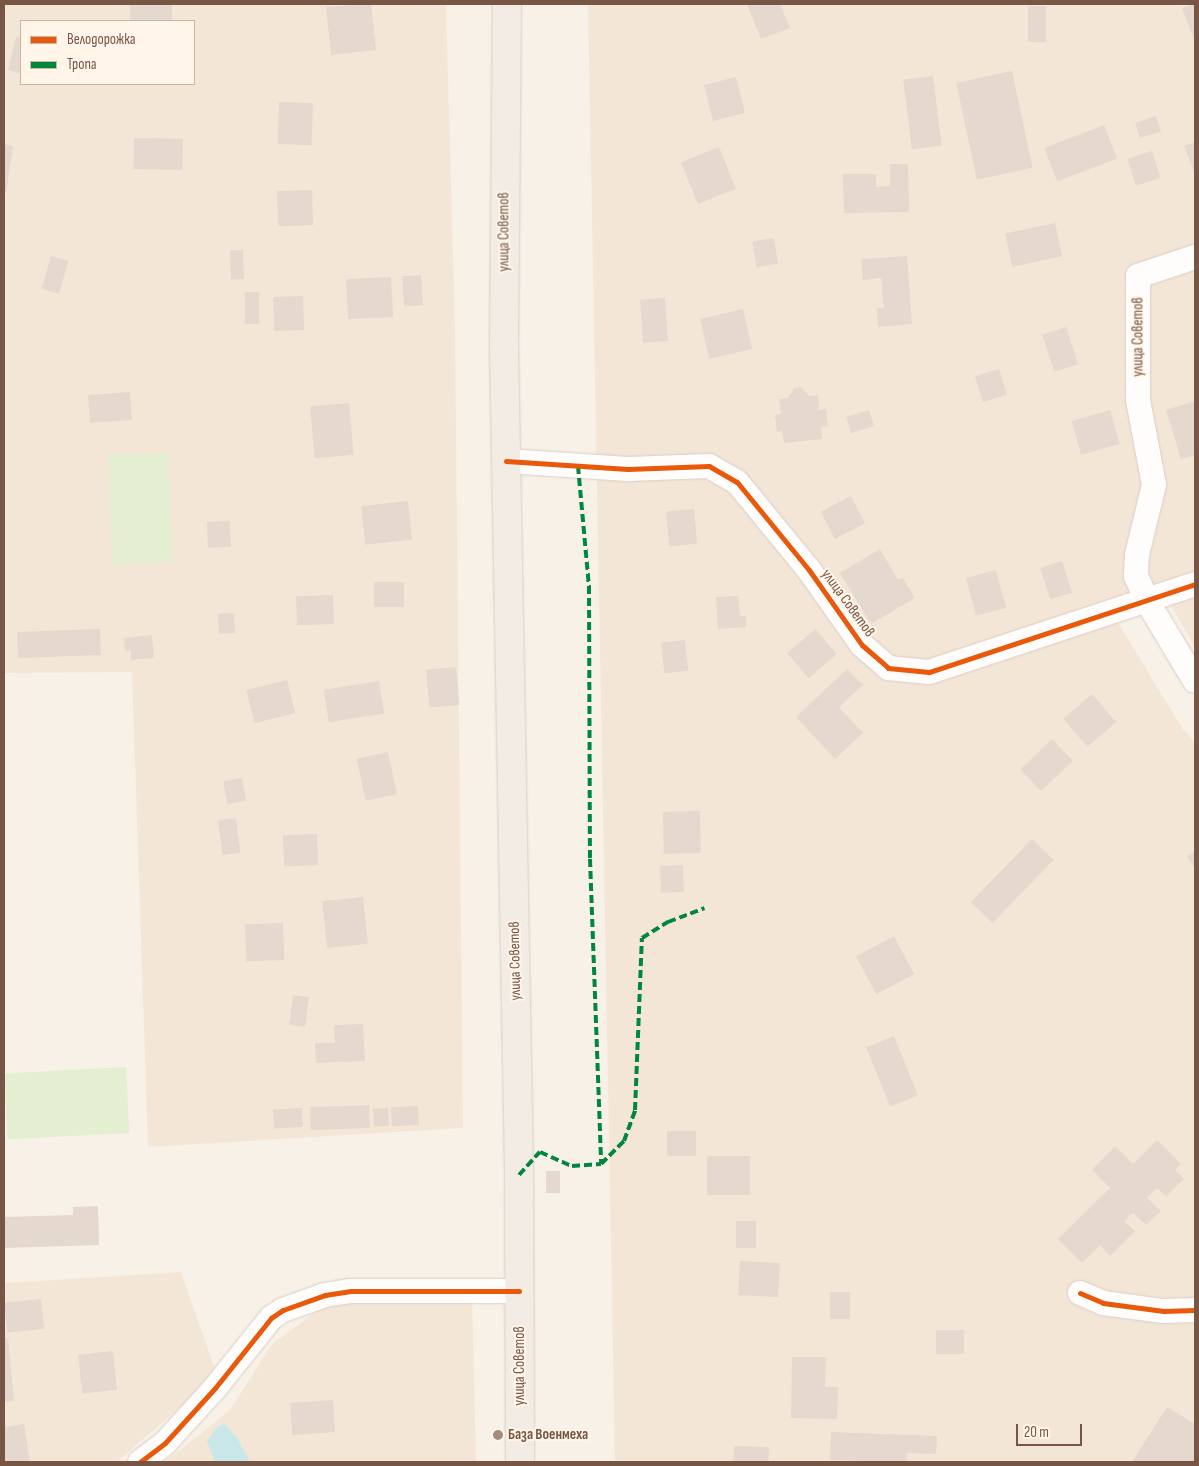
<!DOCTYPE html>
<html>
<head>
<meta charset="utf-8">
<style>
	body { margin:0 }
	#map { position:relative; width:1199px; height:1466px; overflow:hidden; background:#f8f1e7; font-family:"Sofia Sans Condensed",sans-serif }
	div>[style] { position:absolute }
	.residential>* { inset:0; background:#f4e6d7 }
	.green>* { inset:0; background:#e4eed1; transform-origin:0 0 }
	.water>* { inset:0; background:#c9e7e8 }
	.building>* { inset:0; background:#e4d8cf; transform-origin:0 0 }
	.roads { filter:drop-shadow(0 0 1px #d9cec6) drop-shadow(0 0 1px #d9cec6) }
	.minor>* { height:24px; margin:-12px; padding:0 12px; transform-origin:12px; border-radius:12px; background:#fefdfb }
	.major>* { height:28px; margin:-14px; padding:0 14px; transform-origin:14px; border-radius:14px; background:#f2ece4 }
	.quiet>* { height:4px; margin-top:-2px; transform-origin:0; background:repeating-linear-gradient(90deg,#00873e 0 8px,transparent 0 12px) }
	.cycleway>* { height:5px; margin:-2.5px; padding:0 2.5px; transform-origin:2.5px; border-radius:2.5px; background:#e8590c }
	.dots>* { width:14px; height:14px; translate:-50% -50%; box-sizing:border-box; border:2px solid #fff6e9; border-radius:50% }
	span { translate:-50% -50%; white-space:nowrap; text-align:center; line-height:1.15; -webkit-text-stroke:4px #fff6e9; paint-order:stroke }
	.street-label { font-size:15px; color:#775646 }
	.poi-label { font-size:15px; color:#775646; font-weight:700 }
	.left { translate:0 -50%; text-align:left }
	.frame { position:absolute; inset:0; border:5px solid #775646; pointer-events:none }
	.legend { position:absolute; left:20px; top:20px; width:175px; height:65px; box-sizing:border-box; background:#fff6e9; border:1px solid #c9b6a8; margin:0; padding:6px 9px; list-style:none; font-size:15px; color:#775646 }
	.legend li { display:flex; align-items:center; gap:10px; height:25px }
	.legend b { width:25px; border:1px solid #c9b6a8 }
	.scale { position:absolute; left:1016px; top:1424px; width:66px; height:22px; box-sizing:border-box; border:2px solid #775646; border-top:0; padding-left:6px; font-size:15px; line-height:18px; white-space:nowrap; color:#775646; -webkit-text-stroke:4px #fff6e9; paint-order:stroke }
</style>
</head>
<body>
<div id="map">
	<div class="residential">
		<div style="clip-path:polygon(evenodd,4px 4px,446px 4px,455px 329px,463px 1128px,148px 1147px,132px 672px,4px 673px,4px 4px,21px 21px,194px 21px,194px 84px,21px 84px,21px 21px)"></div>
		<div style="clip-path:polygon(588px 4px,1195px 4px,1195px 573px,1108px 606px,1182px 728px,1195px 742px,1195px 1462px,615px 1462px)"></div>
		<div style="clip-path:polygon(1195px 595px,1195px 647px,1170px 604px)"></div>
		<div style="clip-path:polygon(181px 1272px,217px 1375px,117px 1462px,4px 1462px,4px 1283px)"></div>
		<div style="clip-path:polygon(472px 1296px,476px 1462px,165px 1462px,230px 1410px,272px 1344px,328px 1303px)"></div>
	</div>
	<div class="green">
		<div style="left:168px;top:453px;width:109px;height:60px;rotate:88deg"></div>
		<div style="left:126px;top:1067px;width:66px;height:122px;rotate:87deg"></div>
	</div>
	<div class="water">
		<div style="clip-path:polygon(224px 1424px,236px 1436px,250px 1462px,215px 1462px,207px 1441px,217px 1427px)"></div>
	</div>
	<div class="building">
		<div style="left:130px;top:4px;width:42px;height:17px"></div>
		<div style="clip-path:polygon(364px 4px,371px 4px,376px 50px,331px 55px,326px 7px)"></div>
		<div style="clip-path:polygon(747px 4px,780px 4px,790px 28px,761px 39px)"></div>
		<div style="clip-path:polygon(1195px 4px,1195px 42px,1182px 8px)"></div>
		<div style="left:1028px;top:6px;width:18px;height:36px"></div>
		<div style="clip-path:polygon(16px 37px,21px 38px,21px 74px,8px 70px)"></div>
		<div style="left:1012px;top:71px;width:99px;height:57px;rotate:78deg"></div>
		<div style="left:933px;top:76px;width:70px;height:30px;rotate:83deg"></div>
		<div style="left:736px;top:77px;width:37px;height:33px;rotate:76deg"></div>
		<div style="left:279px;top:102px;width:34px;height:42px;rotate:2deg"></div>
		<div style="left:1156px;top:116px;width:16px;height:22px;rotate:72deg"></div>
		<div style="left:1104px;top:125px;width:36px;height:64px;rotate:69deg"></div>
		<div style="left:134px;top:138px;width:49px;height:31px;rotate:1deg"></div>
		<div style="clip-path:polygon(1195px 142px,1195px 175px,1184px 146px)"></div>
		<div style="clip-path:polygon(4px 144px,13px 146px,6px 193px,4px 192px)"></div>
		<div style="left:719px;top:147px;width:45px;height:41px;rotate:68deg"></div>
		<div style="left:1152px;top:151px;width:28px;height:26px;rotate:72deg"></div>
		<div style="clip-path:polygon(890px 164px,908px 164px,909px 212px,844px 213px,843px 174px,876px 174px,876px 187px,890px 186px)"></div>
		<div style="left:312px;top:190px;width:35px;height:35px;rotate:88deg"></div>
		<div style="left:1055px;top:223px;width:34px;height:51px;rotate:78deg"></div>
		<div style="left:774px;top:238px;width:26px;height:22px;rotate:81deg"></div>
		<div style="left:243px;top:250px;width:29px;height:13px;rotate:88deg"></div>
		<div style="left:51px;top:256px;width:18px;height:34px;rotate:16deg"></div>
		<div style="clip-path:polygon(907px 256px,912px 324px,878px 327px,877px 308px,884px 308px,881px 278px,863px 280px,861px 259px)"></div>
		<div style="left:421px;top:275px;width:30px;height:19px;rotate:86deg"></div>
		<div style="left:391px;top:277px;width:40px;height:45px;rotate:87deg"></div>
		<div style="left:245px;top:292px;width:14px;height:32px"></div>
		<div style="left:303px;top:296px;width:34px;height:30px;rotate:88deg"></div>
		<div style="left:665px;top:298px;width:43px;height:25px;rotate:86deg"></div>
		<div style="left:743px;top:309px;width:41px;height:44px;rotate:77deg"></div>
		<div style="left:1066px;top:327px;width:39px;height:25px;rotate:72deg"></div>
		<div style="left:999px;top:369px;width:27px;height:25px;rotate:73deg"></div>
		<div style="clip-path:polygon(801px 387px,809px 396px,818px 395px,819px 410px,826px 409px,828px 426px,821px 427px,822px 439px,784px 443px,782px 431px,777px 432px,775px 415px,781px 414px,779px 399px,788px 398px,794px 388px)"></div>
		<div style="left:130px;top:392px;width:28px;height:42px;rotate:86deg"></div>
		<div style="clip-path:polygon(1195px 401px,1195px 455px,1181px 459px,1166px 410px)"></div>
		<div style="left:349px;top:403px;width:52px;height:39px;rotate:85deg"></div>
		<div style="left:869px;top:410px;width:17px;height:24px;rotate:73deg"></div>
		<div style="left:1110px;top:410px;width:35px;height:40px;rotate:74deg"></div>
		<div style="left:851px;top:496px;width:31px;height:34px;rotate:63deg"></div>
		<div style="left:408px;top:501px;width:39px;height:47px;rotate:84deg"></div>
		<div style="left:694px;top:509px;width:35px;height:28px;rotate:85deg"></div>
		<div style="left:230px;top:521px;width:26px;height:23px;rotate:88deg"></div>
		<div style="clip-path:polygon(880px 549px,898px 580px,903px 578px,915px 598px,871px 624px,840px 573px)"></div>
		<div style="left:1062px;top:561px;width:33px;height:23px;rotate:72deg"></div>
		<div style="left:996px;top:570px;width:39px;height:31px;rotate:75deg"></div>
		<div style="left:374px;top:582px;width:30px;height:25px"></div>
		<div style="left:333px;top:595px;width:29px;height:37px;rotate:88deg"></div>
		<div style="clip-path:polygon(738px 596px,740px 616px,746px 616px,746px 627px,718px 629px,716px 597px)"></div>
		<div style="left:234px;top:613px;width:20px;height:16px;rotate:87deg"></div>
		<div style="left:100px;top:629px;width:26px;height:83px;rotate:88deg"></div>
		<div style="left:815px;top:629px;width:33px;height:37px;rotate:49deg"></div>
		<div style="clip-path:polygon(152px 635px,154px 658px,131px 660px,131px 651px,125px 651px,124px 638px)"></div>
		<div style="left:685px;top:640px;width:31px;height:24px;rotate:84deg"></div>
		<div style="left:456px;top:667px;width:38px;height:30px;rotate:85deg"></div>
		<div style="clip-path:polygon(847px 669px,863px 685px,839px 707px,863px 733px,835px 759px,796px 717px)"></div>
		<div style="left:287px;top:680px;width:34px;height:42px;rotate:76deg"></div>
		<div style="left:379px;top:681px;width:33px;height:56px;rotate:81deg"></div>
		<div style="left:1092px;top:694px;width:37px;height:38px;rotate:49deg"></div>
		<div style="left:1052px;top:739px;width:30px;height:44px;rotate:46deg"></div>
		<div style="left:388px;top:752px;width:43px;height:32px;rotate:78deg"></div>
		<div style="left:242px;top:778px;width:23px;height:19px;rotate:80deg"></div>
		<div style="left:700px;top:811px;width:42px;height:37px;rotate:89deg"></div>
		<div style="left:236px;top:818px;width:35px;height:18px;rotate:83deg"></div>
		<div style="left:317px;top:834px;width:31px;height:34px;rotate:88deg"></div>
		<div style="left:1032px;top:839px;width:30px;height:88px;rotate:44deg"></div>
		<div style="clip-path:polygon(1195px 851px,1195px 869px,1187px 856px)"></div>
		<div style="left:683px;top:865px;width:27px;height:23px;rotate:88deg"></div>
		<div style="left:363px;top:897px;width:47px;height:41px;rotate:84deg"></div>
		<div style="left:283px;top:923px;width:37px;height:38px;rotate:88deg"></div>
		<div style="left:894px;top:936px;width:43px;height:43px;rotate:62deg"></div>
		<div style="left:293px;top:995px;width:16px;height:30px;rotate:7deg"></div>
		<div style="clip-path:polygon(363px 1024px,365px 1061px,316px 1063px,315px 1043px,335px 1043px,334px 1025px)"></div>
		<div style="left:894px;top:1036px;width:64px;height:30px;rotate:68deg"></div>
		<div style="left:369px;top:1105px;width:23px;height:59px;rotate:88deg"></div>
		<div style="left:418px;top:1106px;width:19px;height:27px;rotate:87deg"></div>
		<div style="left:302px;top:1108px;width:19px;height:29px;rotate:87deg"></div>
		<div style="left:388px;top:1108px;width:18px;height:15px;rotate:87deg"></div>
		<div style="left:667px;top:1131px;width:29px;height:25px"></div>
		<div style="clip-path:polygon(1157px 1140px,1181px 1164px,1175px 1170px,1184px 1179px,1166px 1196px,1157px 1188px,1147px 1198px,1161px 1211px,1146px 1225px,1133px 1213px,1124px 1221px,1135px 1231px,1110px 1256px,1100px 1245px,1082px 1263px,1058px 1239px,1110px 1188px,1092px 1170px,1115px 1146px,1133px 1164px)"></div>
		<div style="left:707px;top:1156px;width:43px;height:39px"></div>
		<div style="left:546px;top:1171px;width:14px;height:22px"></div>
		<div style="clip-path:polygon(98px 1206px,99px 1245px,4px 1248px,4px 1217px,73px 1215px,73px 1207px)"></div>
		<div style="left:736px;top:1221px;width:20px;height:27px"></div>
		<div style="left:740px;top:1261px;width:40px;height:34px;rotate:3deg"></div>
		<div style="left:830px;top:1292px;width:20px;height:27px"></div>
		<div style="left:41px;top:1299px;width:30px;height:37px;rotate:84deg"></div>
		<div style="left:936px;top:1330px;width:28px;height:24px"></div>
		<div style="clip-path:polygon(4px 1338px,8px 1338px,14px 1401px,4px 1402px)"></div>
		<div style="left:113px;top:1351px;width:39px;height:35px;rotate:84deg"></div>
		<div style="clip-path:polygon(792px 1357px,826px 1357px,825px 1387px,838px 1387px,837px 1419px,791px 1418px)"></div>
		<div style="left:333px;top:1400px;width:32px;height:43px;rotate:86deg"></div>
		<div style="clip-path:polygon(1167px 1407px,1195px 1424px,1195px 1462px,1132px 1462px)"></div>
		<div style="clip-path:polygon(24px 1424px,30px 1462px,4px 1462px,4px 1427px)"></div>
		<div style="clip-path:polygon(831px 1432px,937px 1436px,936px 1454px,907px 1453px,906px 1462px,830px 1460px)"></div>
		<div style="left:734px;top:1446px;width:35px;height:16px;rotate:2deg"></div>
	</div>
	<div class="roads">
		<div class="minor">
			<div style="left:1195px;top:257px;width:60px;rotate:161.6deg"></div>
			<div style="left:1138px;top:276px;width:124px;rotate:90deg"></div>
			<div style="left:1138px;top:400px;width:86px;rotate:79.3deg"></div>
			<div style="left:1154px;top:485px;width:72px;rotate:103.7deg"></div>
			<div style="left:1137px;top:555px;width:21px;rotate:93deg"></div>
			<div style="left:1136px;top:576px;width:27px;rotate:66deg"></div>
			<div style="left:1147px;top:601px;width:93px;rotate:59deg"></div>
			<div style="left:506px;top:461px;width:122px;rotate:3.8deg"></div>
			<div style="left:628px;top:469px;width:81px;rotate:-2.1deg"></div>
			<div style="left:709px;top:466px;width:32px;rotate:30deg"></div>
			<div style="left:737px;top:482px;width:114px;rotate:50.7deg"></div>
			<div style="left:809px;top:570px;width:92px;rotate:54.8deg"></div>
			<div style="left:862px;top:645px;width:35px;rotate:41deg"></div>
			<div style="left:888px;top:668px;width:41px;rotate:5.6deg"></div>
			<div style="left:929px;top:672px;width:280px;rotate:-18.3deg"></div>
			<div style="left:1080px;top:1293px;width:25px;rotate:23deg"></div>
			<div style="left:1103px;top:1303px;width:61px;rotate:7.6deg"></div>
			<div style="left:1163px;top:1311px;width:32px;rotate:-2deg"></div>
			<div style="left:140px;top:1462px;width:31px;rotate:-37deg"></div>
			<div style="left:165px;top:1443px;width:74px;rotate:-47.7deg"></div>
			<div style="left:215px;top:1388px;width:90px;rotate:-51.3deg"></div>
			<div style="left:271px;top:1318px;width:14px;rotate:-34deg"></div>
			<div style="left:283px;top:1310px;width:45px;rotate:-19.7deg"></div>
			<div style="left:325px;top:1295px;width:26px;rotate:-9deg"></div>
			<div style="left:351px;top:1291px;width:168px"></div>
		</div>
		<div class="major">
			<div style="left:507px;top:4px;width:341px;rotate:90.5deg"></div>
			<div style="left:504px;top:345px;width:830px;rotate:88.96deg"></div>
			<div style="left:519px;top:1175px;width:287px;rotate:89.8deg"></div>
		</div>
	</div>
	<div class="quiet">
		<div style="left:578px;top:466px;width:121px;rotate:84.8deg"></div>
		<div style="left:589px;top:586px;width:273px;rotate:89.8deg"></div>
		<div style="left:590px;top:859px;width:305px;rotate:87.9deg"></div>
		<div style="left:519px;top:1175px;width:31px;rotate:-48deg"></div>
		<div style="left:540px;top:1152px;width:35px;rotate:24deg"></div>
		<div style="left:572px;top:1166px;width:29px;rotate:-4deg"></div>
		<div style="left:601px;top:1164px;width:33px;rotate:-45deg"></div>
		<div style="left:624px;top:1141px;width:33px;rotate:-70deg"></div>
		<div style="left:635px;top:1110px;width:172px;rotate:-87.7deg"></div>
		<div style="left:642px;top:938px;width:31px;rotate:-32deg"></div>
		<div style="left:668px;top:922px;width:39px;rotate:-21deg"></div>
	</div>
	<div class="cycleway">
		<div style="left:506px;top:461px;width:122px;rotate:3.8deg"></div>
		<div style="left:628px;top:469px;width:81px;rotate:-2.1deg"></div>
		<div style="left:709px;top:466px;width:32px;rotate:30deg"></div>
		<div style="left:737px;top:482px;width:114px;rotate:50.7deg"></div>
		<div style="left:809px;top:570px;width:92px;rotate:54.8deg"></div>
		<div style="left:862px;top:645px;width:35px;rotate:41deg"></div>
		<div style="left:888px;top:668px;width:41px;rotate:5.6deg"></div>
		<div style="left:929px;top:672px;width:280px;rotate:-18.3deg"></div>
		<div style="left:1080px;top:1293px;width:25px;rotate:23deg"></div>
		<div style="left:1103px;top:1303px;width:61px;rotate:7.6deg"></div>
		<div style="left:1163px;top:1311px;width:32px;rotate:-2deg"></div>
		<div style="left:140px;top:1462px;width:31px;rotate:-37deg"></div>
		<div style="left:165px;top:1443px;width:74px;rotate:-47.7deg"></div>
		<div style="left:215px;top:1388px;width:90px;rotate:-51.3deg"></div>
		<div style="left:271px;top:1318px;width:14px;rotate:-34deg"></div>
		<div style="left:283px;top:1310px;width:45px;rotate:-19.7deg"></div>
		<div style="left:325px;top:1295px;width:26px;rotate:-9deg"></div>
		<div style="left:351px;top:1291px;width:168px"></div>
	</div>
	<div class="dots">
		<div style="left:498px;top:1435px;background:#a48c7e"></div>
	</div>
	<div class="street-label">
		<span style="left:504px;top:232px;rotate:-90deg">улица Советов</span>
		<span style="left:1138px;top:337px;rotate:-90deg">улица Советов</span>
		<span style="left:848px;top:603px;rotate:54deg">улица Советов</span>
		<span style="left:515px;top:961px;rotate:-91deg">улица Советов</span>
		<span style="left:520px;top:1366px;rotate:-90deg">улица Советов</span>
	</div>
	<div class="poi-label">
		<span class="left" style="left:508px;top:1435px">База Военмеха</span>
	</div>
	<div class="frame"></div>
	<ul class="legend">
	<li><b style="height:6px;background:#e8590c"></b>Велодорожка</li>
	<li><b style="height:6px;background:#00873e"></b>Тропа</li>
	</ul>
	<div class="scale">20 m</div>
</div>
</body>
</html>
